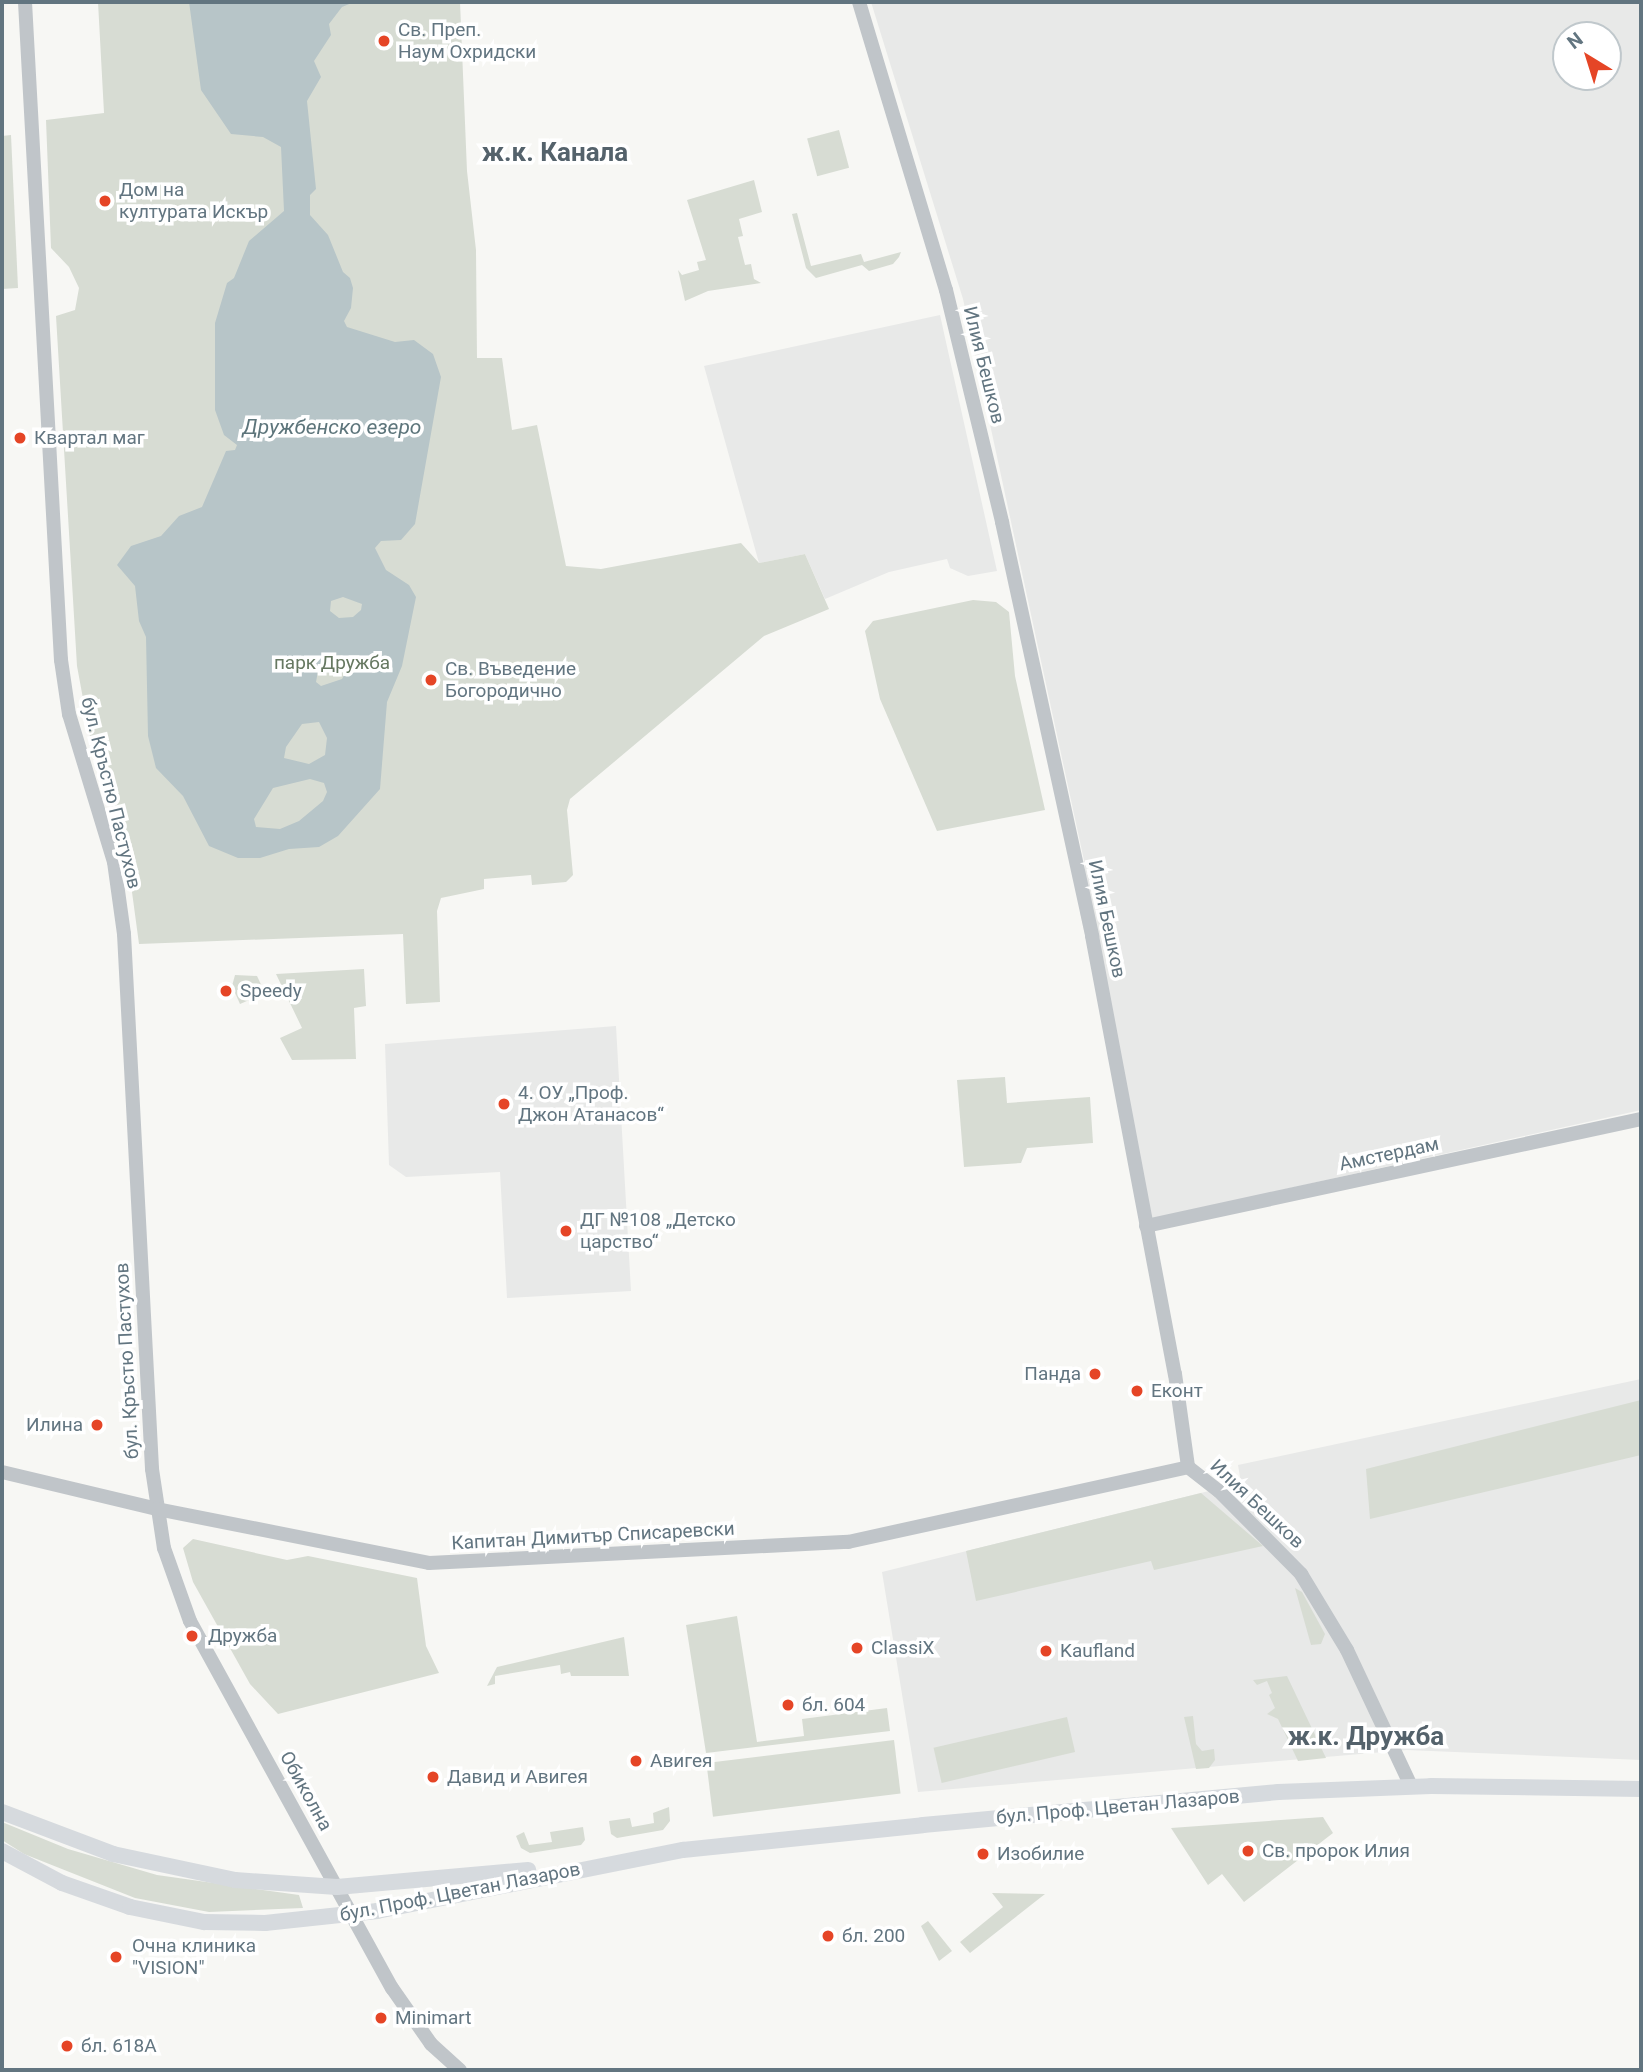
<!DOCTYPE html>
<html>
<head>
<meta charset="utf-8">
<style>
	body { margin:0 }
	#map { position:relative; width:1643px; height:2072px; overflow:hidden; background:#f7f7f4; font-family:Roboto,sans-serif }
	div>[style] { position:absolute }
	.built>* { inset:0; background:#e8e9e8 }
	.green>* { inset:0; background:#d7dcd3; transform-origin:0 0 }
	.water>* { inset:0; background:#b7c5c8 }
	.tertiary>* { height:14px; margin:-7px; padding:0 7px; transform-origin:7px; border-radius:7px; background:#c0c5c9 }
	.secondary>* { height:16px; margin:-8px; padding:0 8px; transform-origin:8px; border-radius:8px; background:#d6dade }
	.dots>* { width:19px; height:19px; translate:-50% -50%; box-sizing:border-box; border:4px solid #fff; border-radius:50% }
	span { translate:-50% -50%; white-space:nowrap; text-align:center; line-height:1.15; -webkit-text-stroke:7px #fff; paint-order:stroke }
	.poi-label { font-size:19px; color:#627580 }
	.left { translate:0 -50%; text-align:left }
	.right { translate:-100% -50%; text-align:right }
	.street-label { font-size:19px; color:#627580 }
	.park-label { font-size:19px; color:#667861 }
	.water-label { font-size:21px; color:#5d757b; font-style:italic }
	.district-label { font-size:26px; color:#54626b; font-weight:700 }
	.frame { position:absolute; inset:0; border:4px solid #627580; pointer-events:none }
	.north { position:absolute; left:1552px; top:21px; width:70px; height:70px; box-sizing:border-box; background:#fff; border:2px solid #c0c8cc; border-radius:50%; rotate:322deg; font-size:19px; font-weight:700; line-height:28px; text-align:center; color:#627580 }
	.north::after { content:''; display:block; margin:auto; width:24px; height:32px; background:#e54526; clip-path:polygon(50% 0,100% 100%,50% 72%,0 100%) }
</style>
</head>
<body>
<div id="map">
	<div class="built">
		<div style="clip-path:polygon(evenodd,871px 2px,1641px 2px,1641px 1110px,1147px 1220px,1080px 912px,1085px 865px,963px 299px,871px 2px,1566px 35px,1608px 35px,1608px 77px,1566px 77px,1566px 35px)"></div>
		<div style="clip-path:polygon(940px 315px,997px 571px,968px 576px,950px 568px,947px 559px,889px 572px,825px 599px,805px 554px,759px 563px,704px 366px)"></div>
		<div style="clip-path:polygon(616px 1026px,631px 1291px,507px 1298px,500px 1172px,406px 1177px,389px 1165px,385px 1044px)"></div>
		<div style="clip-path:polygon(1641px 1379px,1641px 1760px,1407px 1750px,918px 1792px,882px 1572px,1241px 1483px,1238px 1465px)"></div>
	</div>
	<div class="green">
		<div style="clip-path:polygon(98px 2px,460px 2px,467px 171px,476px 250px,477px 358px,502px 358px,512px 430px,537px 425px,566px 566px,601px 569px,741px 543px,759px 563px,805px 554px,829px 609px,764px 636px,570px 799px,567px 810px,573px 875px,566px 882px,532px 885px,531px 875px,484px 879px,484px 889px,441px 898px,437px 911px,440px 1002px,406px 1004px,403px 934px,139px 944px,127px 855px,91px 742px,77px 666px,56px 316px,75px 310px,79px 288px,69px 267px,51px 248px,46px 120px,104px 113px)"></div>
		<div style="left:839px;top:130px;width:39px;height:33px;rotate:75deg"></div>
		<div style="clip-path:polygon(11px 135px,18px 288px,2px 289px,2px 136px)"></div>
		<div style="clip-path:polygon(754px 180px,762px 212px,739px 219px,743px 236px,738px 237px,745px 265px,751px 264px,754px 279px,761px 283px,708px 291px,685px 301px,678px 270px,682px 275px,699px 270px,697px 262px,706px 260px,687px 200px)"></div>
		<div style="clip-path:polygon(797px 213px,811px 266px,861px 254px,864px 262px,901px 252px,899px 257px,893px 264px,869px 271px,862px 265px,816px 278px,806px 268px,792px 214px)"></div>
		<div style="clip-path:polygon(973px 600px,996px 602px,1009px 612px,1015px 676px,1045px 810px,937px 831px,880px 699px,865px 631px,873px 621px)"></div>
		<div style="clip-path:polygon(364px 969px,366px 1006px,354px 1008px,356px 1059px,292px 1060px,280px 1038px,302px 1028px,276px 974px)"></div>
		<div style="clip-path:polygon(235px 975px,257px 976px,265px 993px,240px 1004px,232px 986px)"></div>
		<div style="clip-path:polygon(1005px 1077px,1007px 1103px,1090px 1097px,1093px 1143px,1027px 1148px,1021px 1163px,964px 1167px,957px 1080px)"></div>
		<div style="clip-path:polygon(1641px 1400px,1641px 1455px,1370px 1519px,1366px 1469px)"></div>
		<div style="clip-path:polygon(1201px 1493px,1263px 1546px,1154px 1570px,1151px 1561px,976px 1601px,966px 1551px)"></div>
		<div style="clip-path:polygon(193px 1539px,287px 1560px,308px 1556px,417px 1578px,426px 1646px,439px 1673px,278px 1714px,250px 1684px,193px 1582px,183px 1548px)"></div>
		<div style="clip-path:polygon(1295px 1588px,1302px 1592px,1325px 1634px,1321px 1644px,1311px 1645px)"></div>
		<div style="clip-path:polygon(737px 1616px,757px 1742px,804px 1736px,802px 1719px,887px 1708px,890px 1731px,706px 1753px,686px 1625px)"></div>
		<div style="clip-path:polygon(624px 1637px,629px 1676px,571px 1676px,570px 1672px,561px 1674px,560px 1665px,495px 1676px,495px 1684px,487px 1686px,497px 1667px)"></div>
		<div style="clip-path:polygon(1287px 1676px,1326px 1758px,1298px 1761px,1278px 1719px,1267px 1714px,1275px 1708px,1269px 1695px,1272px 1693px,1267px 1681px,1257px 1685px,1253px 1680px)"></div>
		<div style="clip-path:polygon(1193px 1716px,1196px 1744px,1202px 1751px,1214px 1749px,1215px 1760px,1209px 1768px,1196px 1769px,1184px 1717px)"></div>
		<div style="left:1067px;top:1717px;width:36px;height:137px;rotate:77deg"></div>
		<div style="left:894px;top:1740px;width:54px;height:189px;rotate:83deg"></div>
		<div style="clip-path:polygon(669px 1807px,670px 1821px,663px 1830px,617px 1838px,611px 1834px,609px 1821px,630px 1818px,632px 1827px,654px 1823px,653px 1813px)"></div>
		<div style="clip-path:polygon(1323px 1817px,1333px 1833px,1244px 1902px,1222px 1874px,1208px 1885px,1171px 1828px)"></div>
		<div style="clip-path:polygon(2px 1822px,68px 1849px,157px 1875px,299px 1895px,303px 1908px,209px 1912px,135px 1898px,24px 1854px,2px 1840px)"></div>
		<div style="clip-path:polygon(583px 1827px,585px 1840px,581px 1845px,530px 1853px,521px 1848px,516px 1836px,524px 1832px,529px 1845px,552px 1842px,550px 1832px)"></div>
		<div style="clip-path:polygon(992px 1893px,1045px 1894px,970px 1953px,960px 1942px,1003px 1907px)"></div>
		<div style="clip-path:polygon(928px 1921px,952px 1951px,939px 1961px,921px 1926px)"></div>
	</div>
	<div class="water">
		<div style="clip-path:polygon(evenodd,189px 2px,354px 2px,342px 7px,329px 24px,331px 35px,314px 61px,321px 77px,307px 101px,316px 189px,310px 195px,310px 215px,328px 235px,343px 272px,350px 278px,353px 288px,351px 308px,344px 321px,347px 327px,395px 342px,414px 340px,433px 354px,441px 377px,415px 524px,401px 540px,381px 541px,375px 548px,386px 570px,409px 585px,416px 597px,402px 666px,387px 702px,380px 789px,338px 836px,319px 847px,289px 849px,260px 858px,238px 858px,209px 846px,183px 796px,156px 768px,148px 736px,146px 637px,139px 621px,135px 586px,117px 565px,131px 546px,161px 536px,179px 516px,202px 507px,226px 451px,235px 450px,237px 445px,224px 435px,215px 410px,215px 323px,227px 283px,234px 278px,249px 241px,284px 211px,281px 147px,263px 137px,231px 134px,201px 90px,189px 2px,343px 597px,362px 604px,361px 610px,353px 617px,339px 618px,330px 611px,331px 601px,343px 597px,189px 2px,341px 655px,349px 667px,342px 679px,321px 686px,316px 682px,318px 671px,331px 656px,341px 655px,189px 2px,319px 722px,327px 738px,325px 755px,309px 764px,284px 758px,286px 747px,302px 724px,319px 722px,189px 2px,310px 779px,324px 783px,327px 792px,323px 801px,299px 821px,280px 829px,256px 827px,254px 819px,273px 788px,310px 779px)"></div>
	</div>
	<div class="tertiary">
		<div style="left:25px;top:2px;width:659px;rotate:86.87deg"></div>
		<div style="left:61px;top:660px;width:55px;rotate:81.6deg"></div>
		<div style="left:69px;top:714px;width:155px;rotate:73.1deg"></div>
		<div style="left:114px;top:862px;width:73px;rotate:82.1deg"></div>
		<div style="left:124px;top:934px;width:536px;rotate:87deg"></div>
		<div style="left:152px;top:1469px;width:80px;rotate:81.4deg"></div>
		<div style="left:164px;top:1548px;width:77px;rotate:70.4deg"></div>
		<div style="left:190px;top:1621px;width:419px;rotate:61.2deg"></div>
		<div style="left:392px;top:1988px;width:68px;rotate:55.1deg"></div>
		<div style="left:431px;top:2044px;width:39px;rotate:42deg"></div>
		<div style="left:859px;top:2px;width:301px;rotate:73.2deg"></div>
		<div style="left:946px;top:290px;width:239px;rotate:76.4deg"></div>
		<div style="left:1002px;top:522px;width:424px;rotate:77.7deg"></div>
		<div style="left:1092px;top:936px;width:446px;rotate:79.3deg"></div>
		<div style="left:1175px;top:1374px;width:94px;rotate:82deg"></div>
		<div style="left:1188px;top:1467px;width:39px;rotate:38deg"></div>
		<div style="left:1219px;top:1491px;width:117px;rotate:45.3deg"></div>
		<div style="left:1301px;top:1574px;width:89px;rotate:58.8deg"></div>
		<div style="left:1347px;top:1650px;width:150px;rotate:64.8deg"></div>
		<div style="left:1146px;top:1226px;width:506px;rotate:-12.2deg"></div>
		<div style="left:2px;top:1472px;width:159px;rotate:13.4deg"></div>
		<div style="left:157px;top:1509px;width:277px;rotate:11.2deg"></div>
		<div style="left:429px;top:1563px;width:420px;rotate:-2.9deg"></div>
		<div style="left:848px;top:1542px;width:348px;rotate:-12.4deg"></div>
	</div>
	<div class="secondary">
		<div style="left:2px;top:1812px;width:119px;rotate:20.7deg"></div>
		<div style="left:113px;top:1854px;width:125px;rotate:12deg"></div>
		<div style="left:235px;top:1880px;width:102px;rotate:3.9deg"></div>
		<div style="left:337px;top:1887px;width:192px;rotate:-5.1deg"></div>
		<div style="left:2px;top:1851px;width:68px;rotate:28.1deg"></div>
		<div style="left:62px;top:1883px;width:72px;rotate:19.4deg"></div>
		<div style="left:130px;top:1907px;width:76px;rotate:11.5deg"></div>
		<div style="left:204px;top:1922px;width:61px;rotate:0.9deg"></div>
		<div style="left:265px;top:1923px;width:113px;rotate:-6.1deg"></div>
		<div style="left:377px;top:1911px;width:312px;rotate:-11.3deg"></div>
		<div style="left:683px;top:1850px;width:241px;rotate:-5.9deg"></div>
		<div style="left:923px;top:1825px;width:357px;rotate:-5.3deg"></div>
		<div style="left:1278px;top:1792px;width:153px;rotate:-2.2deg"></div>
		<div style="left:1431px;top:1786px;width:210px;rotate:0.8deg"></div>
	</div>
	<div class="dots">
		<div style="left:384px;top:41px;background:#e54526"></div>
		<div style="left:105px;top:201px;background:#e54526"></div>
		<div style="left:20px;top:438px;background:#e54526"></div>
		<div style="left:431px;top:680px;background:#e54526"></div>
		<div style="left:226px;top:991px;background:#e54526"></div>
		<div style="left:504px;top:1104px;background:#e54526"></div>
		<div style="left:566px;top:1231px;background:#e54526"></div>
		<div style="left:1095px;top:1374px;background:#e54526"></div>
		<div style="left:1137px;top:1391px;background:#e54526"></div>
		<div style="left:97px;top:1425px;background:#e54526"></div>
		<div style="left:192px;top:1636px;background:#e54526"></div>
		<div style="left:857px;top:1648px;background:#e54526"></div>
		<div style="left:1046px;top:1651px;background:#e54526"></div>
		<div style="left:788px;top:1705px;background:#e54526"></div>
		<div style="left:636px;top:1761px;background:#e54526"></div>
		<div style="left:433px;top:1777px;background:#e54526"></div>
		<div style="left:1248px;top:1851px;background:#e54526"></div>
		<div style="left:983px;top:1854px;background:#e54526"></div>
		<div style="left:828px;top:1936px;background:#e54526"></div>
		<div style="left:116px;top:1957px;background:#e54526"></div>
		<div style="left:381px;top:2018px;background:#e54526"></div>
		<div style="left:67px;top:2046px;background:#e54526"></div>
	</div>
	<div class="poi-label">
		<span class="left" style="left:398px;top:41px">Св. Преп.<br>Наум Охридски</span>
		<span class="left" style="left:119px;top:201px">Дом на<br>културата Искър</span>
		<span class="left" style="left:34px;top:438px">Квартал маг</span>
		<span class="left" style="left:445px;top:680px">Св. Въведение<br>Богородично</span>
		<span class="left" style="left:240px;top:991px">Speedy</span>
		<span class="left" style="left:518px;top:1104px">4. ОУ „Проф.<br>Джон Атанасов“</span>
		<span class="left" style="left:580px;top:1231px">ДГ №108 „Детско<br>царство“</span>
		<span class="right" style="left:1081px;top:1374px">Панда</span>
		<span class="left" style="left:1151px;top:1391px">Еконт</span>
		<span class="right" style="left:83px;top:1425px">Илина</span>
		<span class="left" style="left:208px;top:1636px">Дружба</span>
		<span class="left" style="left:871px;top:1648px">ClassiX</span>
		<span class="left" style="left:1060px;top:1651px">Kaufland</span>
		<span class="left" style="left:802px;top:1705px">бл. 604</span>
		<span class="left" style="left:650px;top:1761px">Авигея</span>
		<span class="left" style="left:447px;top:1777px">Давид и Авигея</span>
		<span class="left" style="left:1262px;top:1851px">Св. пророк Илия</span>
		<span class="left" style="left:997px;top:1854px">Изобилие</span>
		<span class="left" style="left:842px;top:1936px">бл. 200</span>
		<span class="left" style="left:132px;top:1957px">Очна клиника<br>"VISION"</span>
		<span class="left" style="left:395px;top:2018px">Minimart</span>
		<span class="left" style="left:81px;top:2046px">бл. 618А</span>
	</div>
	<div class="street-label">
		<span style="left:984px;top:365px;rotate:76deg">Илия Бешков</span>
		<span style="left:111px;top:793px;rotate:76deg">бул. Кръстю Пастухов</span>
		<span style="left:1107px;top:919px;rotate:78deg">Илия Бешков</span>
		<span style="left:1389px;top:1154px;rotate:-12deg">Амстердам</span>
		<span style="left:127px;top:1361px;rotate:-93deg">бул. Кръстю Пастухов</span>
		<span style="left:1257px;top:1504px;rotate:43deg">Илия Бешков</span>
		<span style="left:593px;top:1536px;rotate:-3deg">Капитан Димитър Списаревски</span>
		<span style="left:306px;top:1791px;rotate:61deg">Обиколна</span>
		<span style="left:1118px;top:1807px;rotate:-5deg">бул. Проф. Цветан Лазаров</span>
		<span style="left:460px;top:1892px;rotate:-11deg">бул. Проф. Цветан Лазаров</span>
	</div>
	<div class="park-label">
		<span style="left:332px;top:663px">парк Дружба</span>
	</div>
	<div class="water-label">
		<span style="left:332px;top:427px">Дружбенско езеро</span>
	</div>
	<div class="district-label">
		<span style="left:555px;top:153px">ж.к. Канала</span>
		<span style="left:1366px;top:1737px">ж.к. Дружба</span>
	</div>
	<div class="frame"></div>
	<div class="north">N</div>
</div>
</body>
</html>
